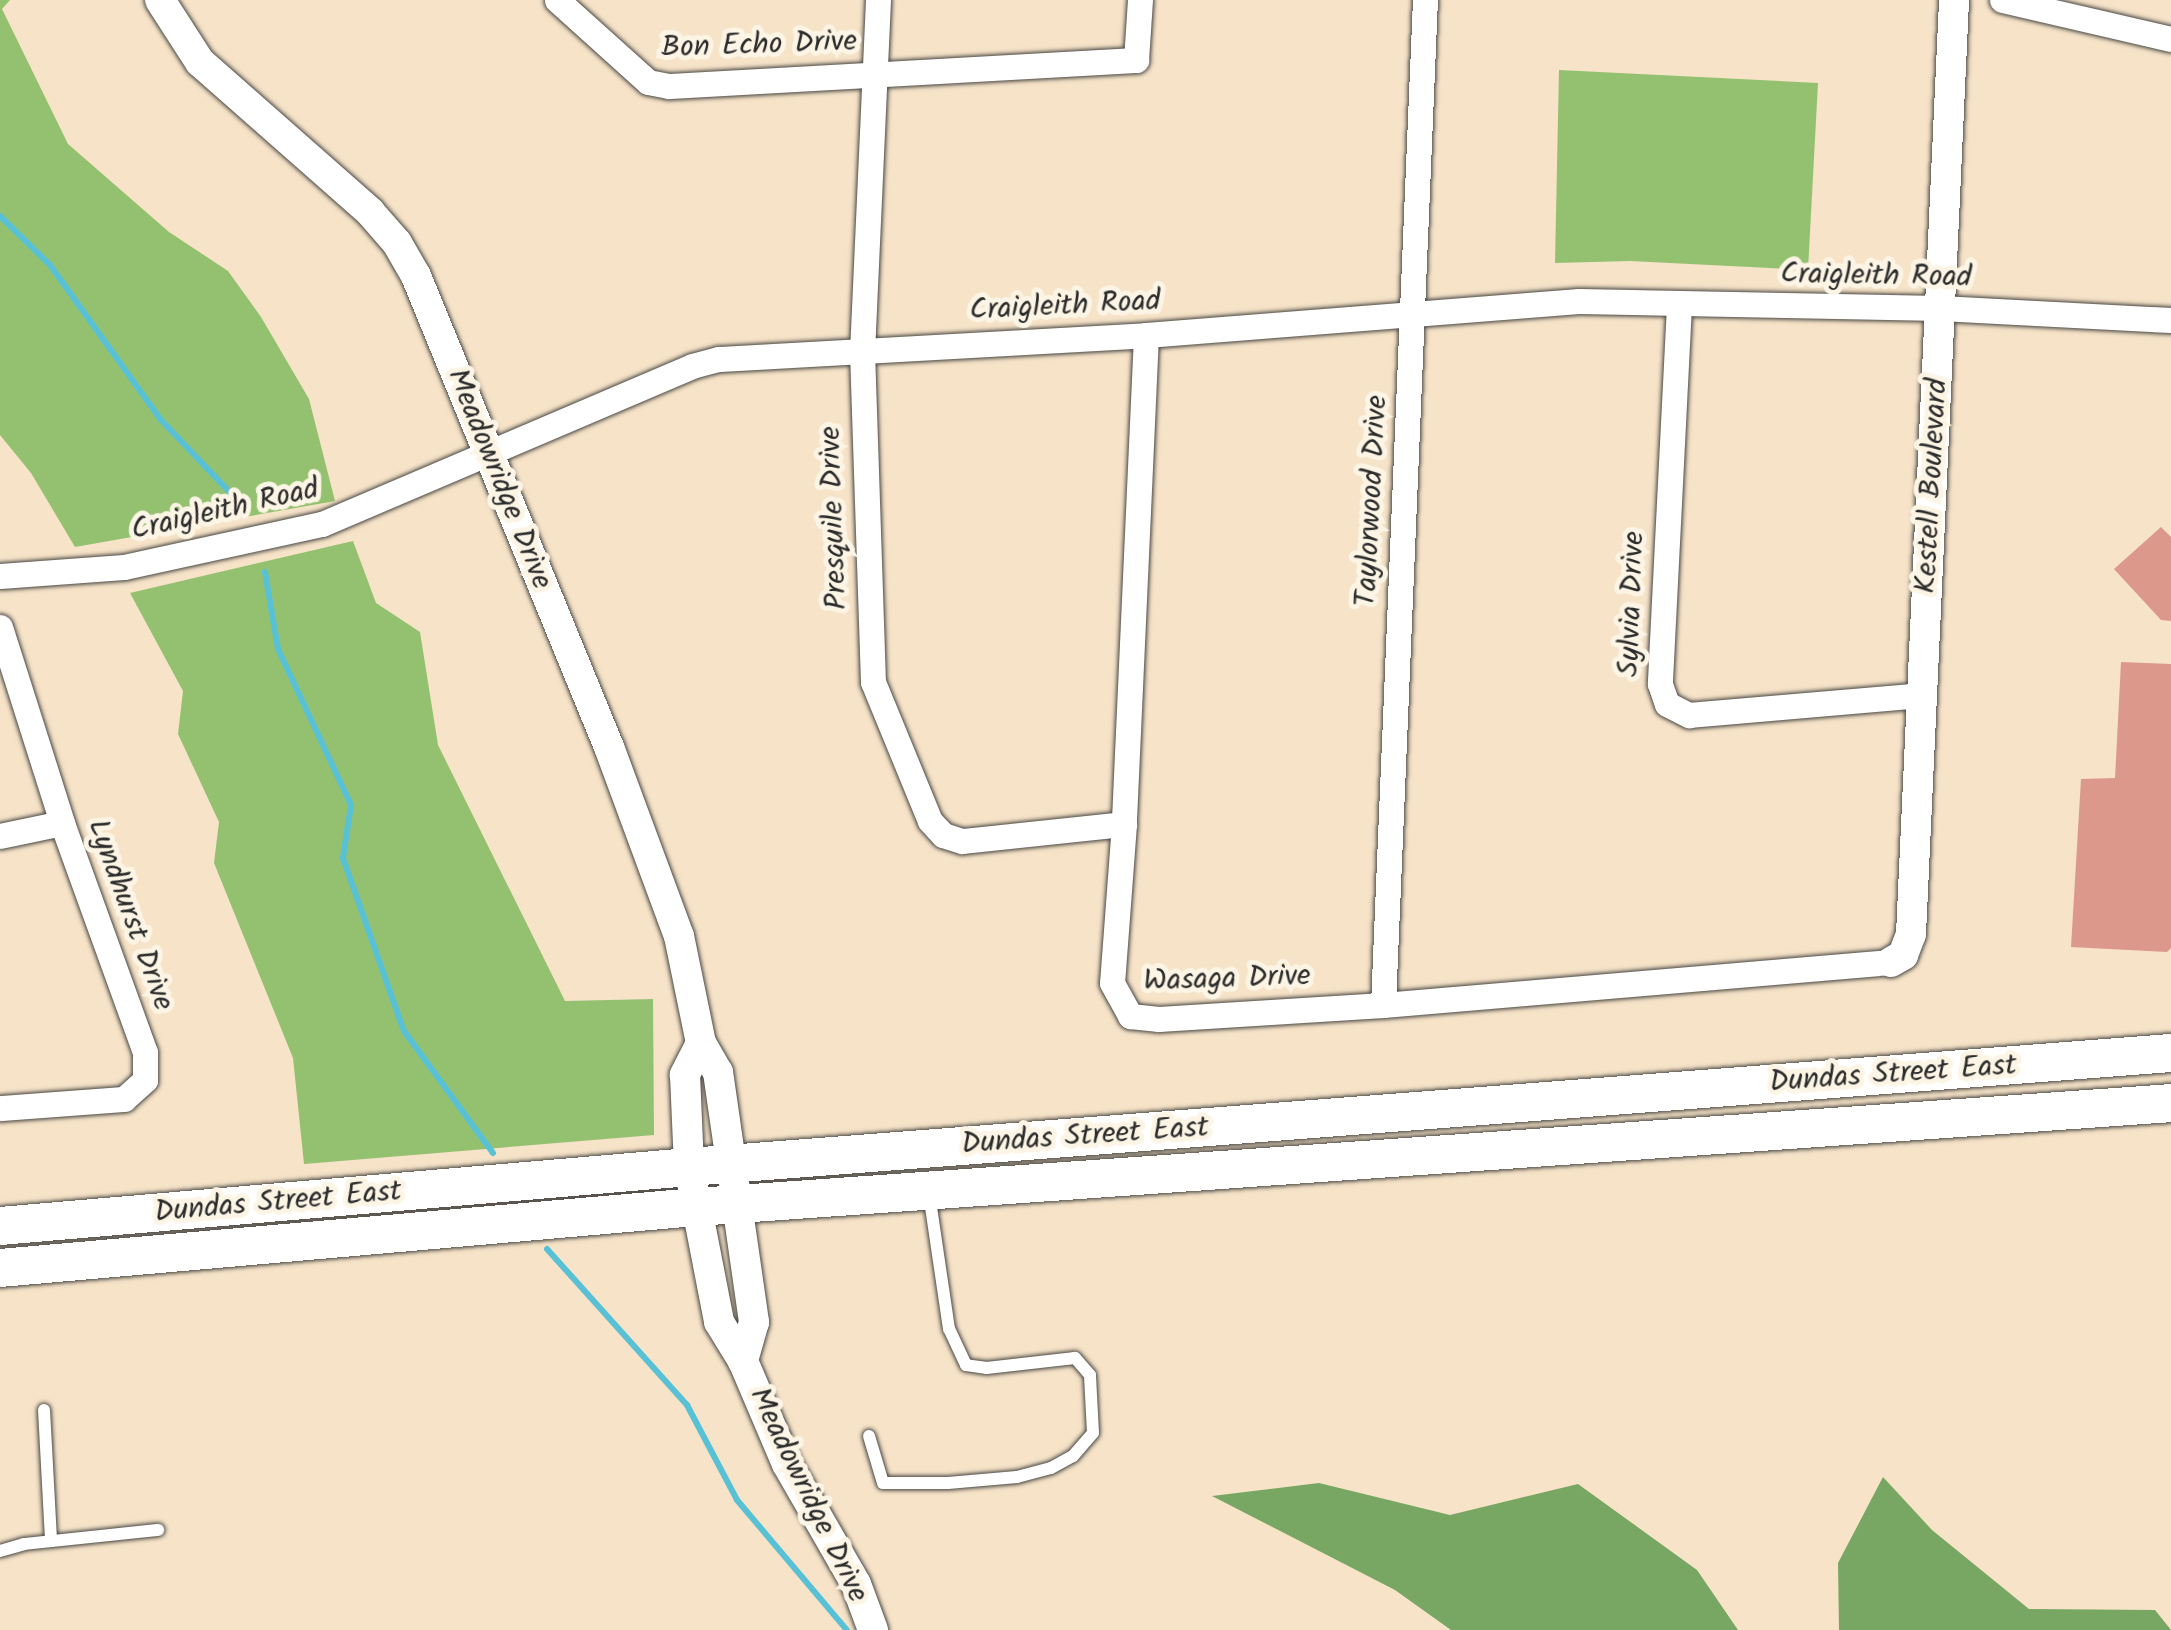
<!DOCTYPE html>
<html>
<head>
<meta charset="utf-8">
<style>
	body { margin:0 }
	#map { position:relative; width:2171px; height:1630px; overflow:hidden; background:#f6e3c8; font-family:Kalam,sans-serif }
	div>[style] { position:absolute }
	.green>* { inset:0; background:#94c170 }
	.forest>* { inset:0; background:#77a762 }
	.stream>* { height:6px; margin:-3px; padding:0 3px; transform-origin:3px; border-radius:3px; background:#58c1d5 }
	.building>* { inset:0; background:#dc998b }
	.roads { filter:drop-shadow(0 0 2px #494743) drop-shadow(0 0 2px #494743) }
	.service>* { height:12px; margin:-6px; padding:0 6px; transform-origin:6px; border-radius:6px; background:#fff }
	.minor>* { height:25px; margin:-12.5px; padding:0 12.5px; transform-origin:12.5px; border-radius:12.5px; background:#fff }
	.tertiary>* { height:30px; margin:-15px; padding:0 15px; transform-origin:15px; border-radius:15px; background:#fff }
	.primary>* { height:38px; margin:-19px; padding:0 19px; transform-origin:19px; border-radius:19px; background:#fff }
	span { translate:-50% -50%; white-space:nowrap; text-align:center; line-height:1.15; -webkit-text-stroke:10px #fcf5e5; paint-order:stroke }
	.street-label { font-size:30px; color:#2b2b2b }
</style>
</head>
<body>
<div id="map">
	<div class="green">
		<div style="clip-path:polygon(0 0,10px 0,2px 9px,68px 144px,169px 232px,228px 271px,261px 317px,309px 399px,335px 501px,75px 547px,31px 473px,0 435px)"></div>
		<div style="clip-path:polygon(1559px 70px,1818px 83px,1808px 270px,1630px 261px,1555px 263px)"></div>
		<div style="clip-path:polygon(353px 541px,376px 603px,420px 632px,438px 745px,565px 1001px,653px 999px,654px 1135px,304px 1164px,293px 1058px,214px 863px,219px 822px,178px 734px,183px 691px,130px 593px)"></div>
	</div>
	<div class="forest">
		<div style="clip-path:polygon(1883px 1477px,1932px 1530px,2029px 1609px,2155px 1610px,2171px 1630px,1839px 1630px,1838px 1563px)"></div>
		<div style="clip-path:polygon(1319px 1483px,1450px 1515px,1578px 1484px,1697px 1570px,1738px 1630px,1451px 1630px,1395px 1590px,1212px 1496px)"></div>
	</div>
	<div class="stream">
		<div style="left:0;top:216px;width:70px;rotate:44.4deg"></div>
		<div style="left:50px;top:265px;width:191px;rotate:54.4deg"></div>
		<div style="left:161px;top:420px;width:116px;rotate:46.4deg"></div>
		<div style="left:265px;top:572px;width:78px;rotate:80.4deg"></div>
		<div style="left:278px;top:649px;width:172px;rotate:64.9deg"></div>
		<div style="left:351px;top:805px;width:54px;rotate:98.6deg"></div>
		<div style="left:343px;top:858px;width:183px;rotate:70.6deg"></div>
		<div style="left:404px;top:1031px;width:151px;rotate:53.9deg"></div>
		<div style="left:547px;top:1249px;width:210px;rotate:48.1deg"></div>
		<div style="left:687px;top:1405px;width:107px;rotate:62.2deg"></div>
		<div style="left:737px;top:1500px;width:170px;rotate:49.8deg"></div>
	</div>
	<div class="building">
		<div style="clip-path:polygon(2161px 527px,2171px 537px,2171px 621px,2161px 620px,2114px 569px)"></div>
		<div style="clip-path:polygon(2121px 662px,2171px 664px,2171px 948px,2167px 952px,2071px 947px,2081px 779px,2115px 778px)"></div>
	</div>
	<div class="roads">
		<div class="service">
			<div style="left:44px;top:1410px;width:131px;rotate:86.9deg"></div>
			<div style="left:869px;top:1436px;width:49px;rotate:73.4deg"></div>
			<div style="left:883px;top:1483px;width:65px"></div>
			<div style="left:948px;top:1483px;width:69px;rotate:-5deg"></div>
			<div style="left:1017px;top:1477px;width:35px;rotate:-15deg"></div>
			<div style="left:1051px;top:1468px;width:25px;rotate:-29deg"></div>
			<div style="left:1073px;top:1456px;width:30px;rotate:-49deg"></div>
			<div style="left:1093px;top:1433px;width:58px;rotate:-93deg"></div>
			<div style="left:1090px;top:1375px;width:23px;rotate:-131deg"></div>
			<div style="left:1075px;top:1358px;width:89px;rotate:173.5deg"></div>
			<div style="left:987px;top:1368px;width:21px;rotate:-172deg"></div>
			<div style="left:966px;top:1365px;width:40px;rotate:-115deg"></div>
			<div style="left:949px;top:1329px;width:137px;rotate:-98.4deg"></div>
			<div style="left:0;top:1551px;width:25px;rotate:-16deg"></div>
			<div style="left:24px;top:1544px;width:135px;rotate:-6deg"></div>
		</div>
		<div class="minor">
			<div style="left:557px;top:0;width:122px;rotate:42deg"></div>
			<div style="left:648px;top:82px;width:21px;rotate:11deg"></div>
			<div style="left:669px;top:86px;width:468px;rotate:-3.2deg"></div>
			<div style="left:1136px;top:60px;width:60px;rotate:-86.2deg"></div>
			<div style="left:878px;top:0;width:351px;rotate:92.6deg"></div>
			<div style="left:862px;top:351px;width:331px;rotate:88.1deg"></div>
			<div style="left:873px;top:682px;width:150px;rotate:67.7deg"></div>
			<div style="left:930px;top:821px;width:19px;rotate:47deg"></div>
			<div style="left:943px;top:835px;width:20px;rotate:18deg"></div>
			<div style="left:962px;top:841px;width:163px;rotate:-6deg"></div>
			<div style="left:2002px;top:0;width:173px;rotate:13deg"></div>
			<div style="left:1679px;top:305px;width:379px;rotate:92.9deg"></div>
			<div style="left:1660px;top:684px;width:21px;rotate:71deg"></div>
			<div style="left:1667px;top:704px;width:25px;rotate:27deg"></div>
			<div style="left:1689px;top:715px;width:235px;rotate:-4.9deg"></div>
			<div style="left:1146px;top:335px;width:489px;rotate:92.6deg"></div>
			<div style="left:1124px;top:824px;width:159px;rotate:94.3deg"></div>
			<div style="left:1112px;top:983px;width:38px;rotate:61deg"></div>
			<div style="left:1130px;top:1016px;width:29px;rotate:6deg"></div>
			<div style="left:1159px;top:1019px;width:224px;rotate:-3.6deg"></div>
			<div style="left:1383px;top:1005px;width:510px;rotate:-4.84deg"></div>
			<div style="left:0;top:576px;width:124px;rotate:-4.2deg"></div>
			<div style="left:124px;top:567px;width:203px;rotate:-12.3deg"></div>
			<div style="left:322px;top:524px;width:402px;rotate:-23.1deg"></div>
			<div style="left:692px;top:366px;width:28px;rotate:-15deg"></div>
			<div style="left:719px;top:359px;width:428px;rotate:-3.2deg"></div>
			<div style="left:1146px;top:335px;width:434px;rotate:-4.5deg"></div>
			<div style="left:1579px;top:301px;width:361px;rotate:1.1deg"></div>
			<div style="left:1940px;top:308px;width:231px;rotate:3deg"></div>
			<div style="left:0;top:627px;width:206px;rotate:72.4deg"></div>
			<div style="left:62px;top:823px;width:244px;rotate:70.1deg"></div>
			<div style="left:145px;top:1052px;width:28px;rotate:90deg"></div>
			<div style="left:145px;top:1080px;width:28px;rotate:138deg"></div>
			<div style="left:124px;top:1099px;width:124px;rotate:175.8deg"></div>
			<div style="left:0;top:836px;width:63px;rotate:-11.8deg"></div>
			<div style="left:1383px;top:1005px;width:1006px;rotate:-87.61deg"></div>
		</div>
		<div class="tertiary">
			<div style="left:160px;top:0;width:74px;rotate:57.2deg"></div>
			<div style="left:200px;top:62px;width:227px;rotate:41.4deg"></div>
			<div style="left:370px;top:212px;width:41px;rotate:48.9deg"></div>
			<div style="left:397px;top:243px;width:38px;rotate:60deg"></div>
			<div style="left:416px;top:276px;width:509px;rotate:67.72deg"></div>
			<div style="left:609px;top:747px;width:202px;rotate:69.7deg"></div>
			<div style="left:679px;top:936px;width:109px;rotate:78.4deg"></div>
			<div style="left:701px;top:1043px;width:34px;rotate:60deg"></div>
			<div style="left:718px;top:1072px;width:253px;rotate:81.8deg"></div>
			<div style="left:754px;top:1322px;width:41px;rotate:105.8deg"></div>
			<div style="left:1891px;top:962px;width:14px;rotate:-30deg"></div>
			<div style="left:1903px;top:955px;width:22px;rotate:-69deg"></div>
			<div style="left:1911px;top:934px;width:935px;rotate:-87.36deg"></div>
			<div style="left:701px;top:1043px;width:36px;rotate:117deg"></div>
			<div style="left:685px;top:1075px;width:92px;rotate:87.5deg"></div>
			<div style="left:689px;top:1167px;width:158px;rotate:79deg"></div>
			<div style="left:719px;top:1322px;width:46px;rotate:58.4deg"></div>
			<div style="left:743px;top:1361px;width:112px;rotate:66.9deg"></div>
			<div style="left:787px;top:1464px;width:138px;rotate:60.1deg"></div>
			<div style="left:856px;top:1584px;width:49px;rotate:69.7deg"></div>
		</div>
		<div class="primary">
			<div style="left:0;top:1226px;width:692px;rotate:-4.89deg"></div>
			<div style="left:689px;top:1167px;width:1486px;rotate:-4.4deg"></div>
			<div style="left:0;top:1268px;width:699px;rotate:-5.01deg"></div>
			<div style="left:696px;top:1207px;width:1479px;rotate:-4.03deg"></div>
		</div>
	</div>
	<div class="street-label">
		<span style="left:759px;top:45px;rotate:-2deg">Bon Echo Drive</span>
		<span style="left:1876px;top:276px;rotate:1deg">Craigleith Road</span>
		<span style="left:1065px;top:306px;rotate:-3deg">Craigleith Road</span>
		<span style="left:499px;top:479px;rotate:68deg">Meadowridge Drive</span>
		<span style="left:1932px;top:486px;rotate:-87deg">Kestell Boulevard</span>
		<span style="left:1372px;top:501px;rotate:-87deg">Taylorwood Drive</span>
		<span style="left:225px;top:510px;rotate:-13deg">Craigleith Road</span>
		<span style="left:834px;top:518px;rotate:-92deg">Presquile Drive</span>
		<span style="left:1632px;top:604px;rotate:-88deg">Sylvia Drive</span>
		<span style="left:130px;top:915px;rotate:70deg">Lyndhurst Drive</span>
		<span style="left:1227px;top:979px;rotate:-2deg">Wasaga Drive</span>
		<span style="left:1893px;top:1074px;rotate:-4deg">Dundas Street East</span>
		<span style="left:1085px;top:1136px;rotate:-4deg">Dundas Street East</span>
		<span style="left:278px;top:1202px;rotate:-5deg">Dundas Street East</span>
		<span style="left:808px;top:1495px;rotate:64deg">Meadowridge Drive</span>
	</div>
</div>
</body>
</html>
